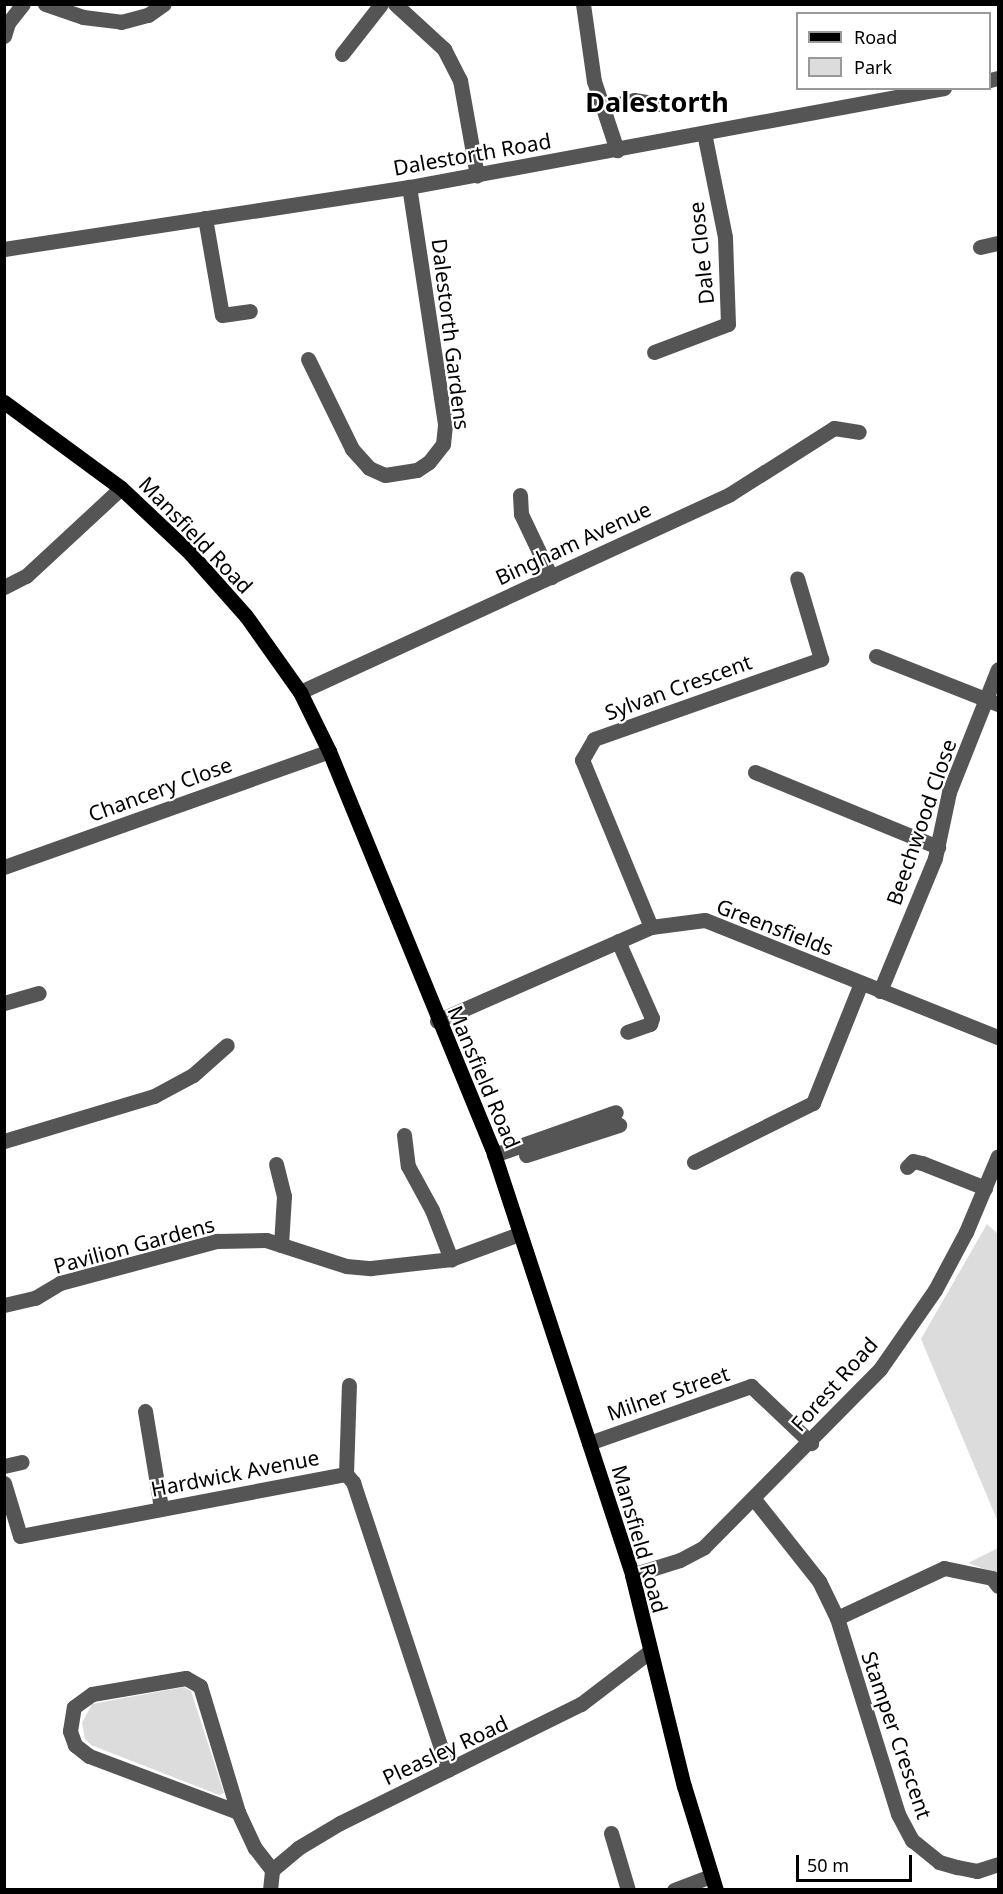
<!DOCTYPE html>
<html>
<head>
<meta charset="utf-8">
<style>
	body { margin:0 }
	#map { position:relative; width:1003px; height:1894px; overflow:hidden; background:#fff; font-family:"Noto Sans",sans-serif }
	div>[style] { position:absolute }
	.green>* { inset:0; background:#dcdcdc }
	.minor>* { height:15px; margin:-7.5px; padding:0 7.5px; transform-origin:7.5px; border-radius:7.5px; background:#555 }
	.major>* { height:15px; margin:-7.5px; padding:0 7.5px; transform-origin:7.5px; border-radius:7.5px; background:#000 }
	span { translate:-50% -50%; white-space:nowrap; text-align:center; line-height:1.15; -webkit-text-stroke:4.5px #fff; paint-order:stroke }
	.street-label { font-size:21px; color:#000 }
	.district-label { font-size:27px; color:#000; font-weight:700 }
	.frame { position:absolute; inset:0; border:6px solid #000; pointer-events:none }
	.legend { position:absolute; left:796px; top:12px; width:195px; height:78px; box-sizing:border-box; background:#fff; border:2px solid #999; margin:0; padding:8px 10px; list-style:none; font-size:18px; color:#000 }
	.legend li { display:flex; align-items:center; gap:12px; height:30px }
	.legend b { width:30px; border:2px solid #999 }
	.scale { position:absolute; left:796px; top:1855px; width:116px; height:27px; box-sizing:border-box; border:3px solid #000; border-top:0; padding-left:8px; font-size:18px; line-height:21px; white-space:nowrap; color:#000; -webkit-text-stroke:4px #fff; paint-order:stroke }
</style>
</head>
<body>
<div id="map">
	<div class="green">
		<div style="clip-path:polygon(987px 1224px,998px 1234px,998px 1522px,921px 1339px)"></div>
		<div style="clip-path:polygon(998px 1548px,998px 1574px,968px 1563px)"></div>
		<div style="clip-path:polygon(184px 1687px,191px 1691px,224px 1793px,219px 1795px,91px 1745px,85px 1739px,82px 1723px,92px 1704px)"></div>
	</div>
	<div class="minor">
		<div style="left:45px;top:4px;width:40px;rotate:18.9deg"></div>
		<div style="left:83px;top:17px;width:38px;rotate:7deg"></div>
		<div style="left:121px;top:22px;width:28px;rotate:-15deg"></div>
		<div style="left:148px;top:15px;width:19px;rotate:-35deg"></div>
		<div style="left:395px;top:4px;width:67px;rotate:42.6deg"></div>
		<div style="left:444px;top:49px;width:35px;rotate:63deg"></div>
		<div style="left:460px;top:80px;width:97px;rotate:79.9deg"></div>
		<div style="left:583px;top:4px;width:78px;rotate:81.9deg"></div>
		<div style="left:594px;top:81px;width:73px;rotate:71.6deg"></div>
		<div style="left:4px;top:36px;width:14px;rotate:-73deg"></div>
		<div style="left:8px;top:23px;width:24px;rotate:-52deg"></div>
		<div style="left:342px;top:54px;width:63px;rotate:-52deg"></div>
		<div style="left:990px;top:80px;width:8px;rotate:-14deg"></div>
		<div style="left:603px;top:108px;width:32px;rotate:-14deg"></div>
		<div style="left:634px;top:100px;width:25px;rotate:9deg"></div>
		<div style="left:205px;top:218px;width:98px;rotate:80.1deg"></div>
		<div style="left:222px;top:315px;width:28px;rotate:-8deg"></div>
		<div style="left:980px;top:247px;width:18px;rotate:-13deg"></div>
		<div style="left:4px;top:249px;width:410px;rotate:-8.7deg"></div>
		<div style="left:409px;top:187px;width:544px;rotate:-10.48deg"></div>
		<div style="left:654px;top:352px;width:79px;rotate:-20.7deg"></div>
		<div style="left:728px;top:324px;width:87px;rotate:-92deg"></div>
		<div style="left:725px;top:237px;width:106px;rotate:-101.4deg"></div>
		<div style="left:308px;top:359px;width:100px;rotate:63.9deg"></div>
		<div style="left:352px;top:449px;width:25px;rotate:48deg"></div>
		<div style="left:369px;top:468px;width:17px;rotate:24deg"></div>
		<div style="left:385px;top:475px;width:32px;rotate:-9deg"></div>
		<div style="left:417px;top:470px;width:14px;rotate:-34deg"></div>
		<div style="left:429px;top:462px;width:23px;rotate:-52deg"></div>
		<div style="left:443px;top:444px;width:20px;rotate:-84deg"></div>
		<div style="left:445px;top:424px;width:240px;rotate:-98.6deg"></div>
		<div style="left:520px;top:495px;width:19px;rotate:87deg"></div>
		<div style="left:521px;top:514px;width:70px;rotate:64.5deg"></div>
		<div style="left:4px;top:587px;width:25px;rotate:-27deg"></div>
		<div style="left:26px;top:576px;width:129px;rotate:-42.8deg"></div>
		<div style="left:876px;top:656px;width:131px;rotate:21.5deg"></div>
		<div style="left:300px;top:692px;width:473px;rotate:-24.7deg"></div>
		<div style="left:730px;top:494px;width:123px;rotate:-32.4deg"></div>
		<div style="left:834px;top:428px;width:25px;rotate:9deg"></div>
		<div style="left:755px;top:772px;width:198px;rotate:22.3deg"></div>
		<div style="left:4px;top:867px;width:345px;rotate:-19.6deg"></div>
		<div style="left:651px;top:927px;width:181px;rotate:-112.4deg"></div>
		<div style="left:582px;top:760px;width:24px;rotate:-60deg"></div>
		<div style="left:594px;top:739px;width:241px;rotate:-19.4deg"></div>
		<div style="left:821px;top:659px;width:84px;rotate:-106.5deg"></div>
		<div style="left:618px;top:941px;width:84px;rotate:66.2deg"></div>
		<div style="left:652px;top:1018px;width:6px;rotate:108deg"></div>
		<div style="left:650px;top:1024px;width:24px;rotate:161deg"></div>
		<div style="left:880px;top:991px;width:144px;rotate:-67.5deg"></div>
		<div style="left:935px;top:858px;width:67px;rotate:-78deg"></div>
		<div style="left:949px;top:792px;width:132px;rotate:-68.3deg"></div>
		<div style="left:4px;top:1003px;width:36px;rotate:-16deg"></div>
		<div style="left:437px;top:1021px;width:234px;rotate:-23.7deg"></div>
		<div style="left:651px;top:927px;width:54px;rotate:-7.4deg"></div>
		<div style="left:705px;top:920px;width:315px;rotate:21.8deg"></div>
		<div style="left:404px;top:1135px;width:31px;rotate:83deg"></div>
		<div style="left:408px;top:1166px;width:50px;rotate:61.4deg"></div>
		<div style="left:432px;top:1210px;width:53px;rotate:68.8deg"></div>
		<div style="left:4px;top:1141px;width:157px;rotate:-16.7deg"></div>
		<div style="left:154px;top:1096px;width:44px;rotate:-28.3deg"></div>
		<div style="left:193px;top:1075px;width:45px;rotate:-41.4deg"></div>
		<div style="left:494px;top:1155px;width:129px;rotate:-19.4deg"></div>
		<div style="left:526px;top:1155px;width:98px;rotate:-17.9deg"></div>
		<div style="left:694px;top:1162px;width:133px;rotate:-26.4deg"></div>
		<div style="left:813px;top:1103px;width:129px;rotate:-68.2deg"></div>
		<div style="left:276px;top:1164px;width:33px;rotate:76deg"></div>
		<div style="left:284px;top:1196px;width:49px;rotate:93.5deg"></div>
		<div style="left:907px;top:1167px;width:8px;rotate:-45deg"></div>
		<div style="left:913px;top:1161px;width:9px;rotate:13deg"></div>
		<div style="left:922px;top:1163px;width:68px;rotate:21.6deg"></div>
		<div style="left:4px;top:1305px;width:32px;rotate:-13deg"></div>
		<div style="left:35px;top:1298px;width:29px;rotate:-31deg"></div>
		<div style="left:60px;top:1283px;width:163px;rotate:-15deg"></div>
		<div style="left:217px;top:1241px;width:49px;rotate:-1.2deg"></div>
		<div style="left:266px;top:1240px;width:84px;rotate:18deg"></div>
		<div style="left:346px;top:1266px;width:25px;rotate:5deg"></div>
		<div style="left:371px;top:1268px;width:81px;rotate:-6.4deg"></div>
		<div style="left:451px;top:1259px;width:72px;rotate:-20.2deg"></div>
		<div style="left:145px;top:1411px;width:98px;rotate:80.6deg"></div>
		<div style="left:589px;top:1443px;width:172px;rotate:-19.4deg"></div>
		<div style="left:751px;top:1386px;width:83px;rotate:43.5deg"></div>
		<div style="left:4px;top:1466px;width:18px;rotate:-13deg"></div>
		<div style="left:346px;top:1474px;width:89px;rotate:-88.1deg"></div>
		<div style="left:4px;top:1483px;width:55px;rotate:73.2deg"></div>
		<div style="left:20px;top:1536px;width:332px;rotate:-10.8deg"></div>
		<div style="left:346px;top:1474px;width:11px;rotate:49deg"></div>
		<div style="left:353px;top:1482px;width:303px;rotate:71.7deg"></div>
		<div style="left:754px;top:1499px;width:105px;rotate:51.6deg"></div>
		<div style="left:819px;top:1581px;width:41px;rotate:64.1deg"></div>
		<div style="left:837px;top:1618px;width:205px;rotate:72.7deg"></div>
		<div style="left:898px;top:1814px;width:30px;rotate:62deg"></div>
		<div style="left:912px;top:1840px;width:35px;rotate:39deg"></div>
		<div style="left:939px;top:1862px;width:19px;rotate:16deg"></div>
		<div style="left:957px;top:1867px;width:20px;rotate:11deg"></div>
		<div style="left:977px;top:1871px;width:22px;rotate:-18deg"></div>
		<div style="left:632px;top:1575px;width:50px;rotate:-17.4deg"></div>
		<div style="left:680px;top:1560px;width:27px;rotate:-28deg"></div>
		<div style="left:704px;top:1547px;width:250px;rotate:-45.3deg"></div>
		<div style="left:880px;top:1369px;width:96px;rotate:-55.2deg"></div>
		<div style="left:935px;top:1290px;width:66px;rotate:-61.9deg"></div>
		<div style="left:966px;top:1232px;width:82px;rotate:-67.2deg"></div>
		<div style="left:837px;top:1618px;width:118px;rotate:-25deg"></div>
		<div style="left:944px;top:1568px;width:49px;rotate:11.8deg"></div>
		<div style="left:992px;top:1578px;width:10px;rotate:53deg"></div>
		<div style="left:186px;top:1678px;width:16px;rotate:30deg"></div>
		<div style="left:200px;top:1686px;width:132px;rotate:73.2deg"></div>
		<div style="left:238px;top:1812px;width:159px;rotate:-159.4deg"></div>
		<div style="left:89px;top:1756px;width:18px;rotate:-142deg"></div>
		<div style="left:75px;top:1745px;width:15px;rotate:-110deg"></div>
		<div style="left:70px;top:1731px;width:24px;rotate:-81deg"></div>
		<div style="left:74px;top:1707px;width:22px;rotate:-36deg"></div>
		<div style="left:92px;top:1694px;width:95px;rotate:-9.7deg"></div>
		<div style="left:238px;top:1812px;width:40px;rotate:65deg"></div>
		<div style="left:255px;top:1848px;width:28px;rotate:52deg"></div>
		<div style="left:611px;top:1833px;width:59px;rotate:73.4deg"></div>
		<div style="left:270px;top:1890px;width:20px;rotate:-84deg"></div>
		<div style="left:272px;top:1870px;width:34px;rotate:-40deg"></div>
		<div style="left:298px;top:1848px;width:49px;rotate:-30.8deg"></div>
		<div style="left:340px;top:1823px;width:269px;rotate:-26.3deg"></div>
		<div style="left:581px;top:1704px;width:86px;rotate:-37.4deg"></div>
		<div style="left:674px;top:1890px;width:40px;rotate:-21deg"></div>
	</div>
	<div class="major">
		<div style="left:4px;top:402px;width:145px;rotate:36.3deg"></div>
		<div style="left:121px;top:488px;width:95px;rotate:43.3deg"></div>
		<div style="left:190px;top:553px;width:84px;rotate:48.4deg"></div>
		<div style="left:246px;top:616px;width:93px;rotate:54.6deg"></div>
		<div style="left:300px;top:692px;width:66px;rotate:63.8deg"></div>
		<div style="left:329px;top:751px;width:429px;rotate:67.7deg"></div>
		<div style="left:492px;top:1148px;width:449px;rotate:71.8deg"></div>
		<div style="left:632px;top:1575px;width:217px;rotate:76.2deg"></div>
		<div style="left:684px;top:1786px;width:109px;rotate:72.9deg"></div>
	</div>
	<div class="street-label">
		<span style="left:472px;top:154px;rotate:-10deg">Dalestorth Road</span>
		<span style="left:701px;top:253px;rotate:-96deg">Dale Close</span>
		<span style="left:451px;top:334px;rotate:83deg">Dalestorth Gardens</span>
		<span style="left:196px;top:535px;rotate:46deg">Mansfield Road</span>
		<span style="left:573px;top:543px;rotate:-25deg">Bingham Avenue</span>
		<span style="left:678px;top:687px;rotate:-20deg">Sylvan Crescent</span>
		<span style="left:160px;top:789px;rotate:-20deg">Chancery Close</span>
		<span style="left:921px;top:822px;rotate:-71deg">Beechwood Close</span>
		<span style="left:775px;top:927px;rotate:21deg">Greensfields</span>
		<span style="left:484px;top:1077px;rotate:67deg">Mansfield Road</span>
		<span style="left:134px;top:1245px;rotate:-15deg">Pavilion Gardens</span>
		<span style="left:834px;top:1384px;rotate:-48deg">Forest Road</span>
		<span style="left:668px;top:1393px;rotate:-19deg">Milner Street</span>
		<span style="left:235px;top:1473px;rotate:-11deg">Hardwick Avenue</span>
		<span style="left:640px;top:1539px;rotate:74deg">Mansfield Road</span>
		<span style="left:897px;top:1735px;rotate:71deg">Stamper Crescent</span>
		<span style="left:445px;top:1750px;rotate:-25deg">Pleasley Road</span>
	</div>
	<div class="district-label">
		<span style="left:657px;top:102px">Dalestorth</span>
	</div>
	<div class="frame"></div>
	<ul class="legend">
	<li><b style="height:8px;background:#000"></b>Road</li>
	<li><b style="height:16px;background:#dcdcdc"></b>Park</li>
	</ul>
	<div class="scale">50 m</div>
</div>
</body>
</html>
